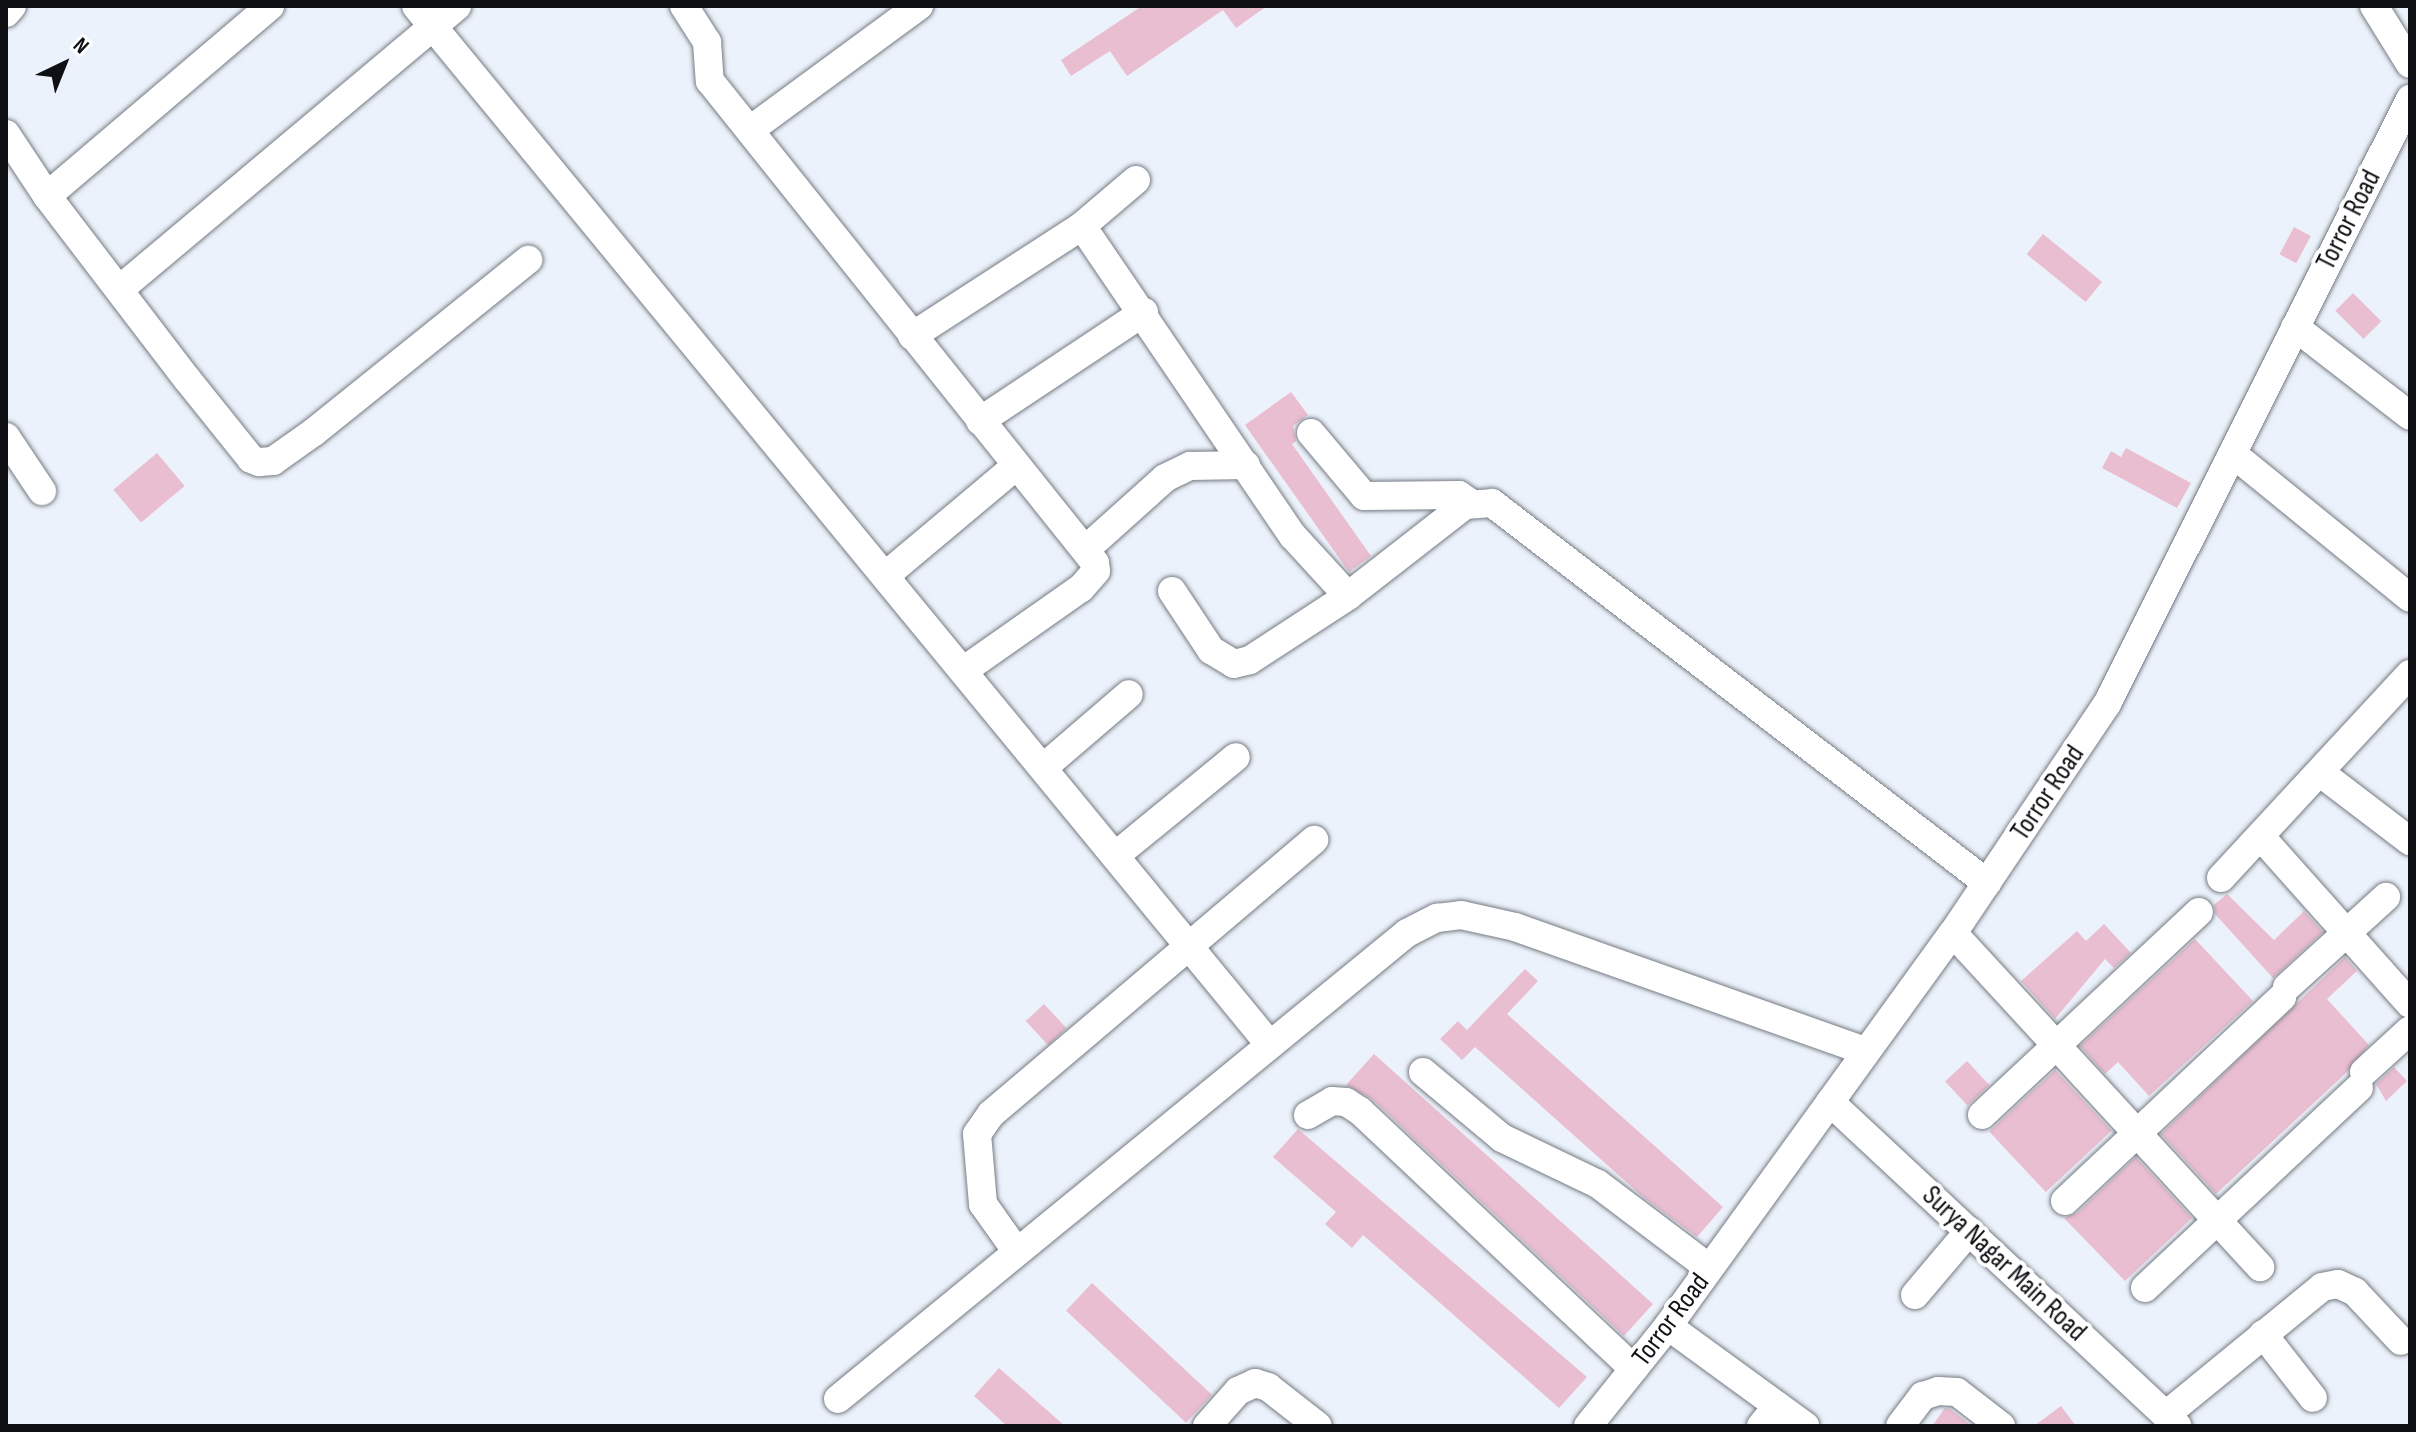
<!DOCTYPE html>
<html>
<head>
<meta charset="utf-8">
<style>
	body { margin:0 }
	#map { position:relative; width:2416px; height:1432px; overflow:hidden; background:#ecf2fb; font-family:"Sofia Sans Condensed",sans-serif }
	div>[style] { position:absolute }
	.building>* { inset:0; background:#eabed1; transform-origin:0 0 }
	.roads { filter:drop-shadow(0 0 2px #767b83) drop-shadow(0 0 2px #767b83) }
	.minor>* { height:28px; margin:-14px; padding:0 14px; transform-origin:14px; border-radius:14px; background:#fff }
	span { translate:-50% -50%; white-space:nowrap; text-align:center; line-height:1.15; -webkit-text-stroke:8px #fff; paint-order:stroke }
	.street-label { font-size:28px; color:#0e1013 }
	.frame { position:absolute; inset:0; border:8px solid #0e1013; pointer-events:none }
	.north { position:absolute; left:24px; top:24px; width:80px; height:80px; -webkit-text-stroke:6px #fff; paint-order:stroke; rotate:43deg; font-size:22px; font-weight:700; line-height:32px; text-align:center; color:#0e1013 }
	.north::after { content:''; display:block; margin:auto; width:28px; height:36px; background:#0e1013; clip-path:polygon(50% 0,100% 100%,50% 72%,0 100%) }
</style>
</head>
<body>
<div id="map">
	<div class="building">
		<div style="clip-path:polygon(1142px 6px,1267px 6px,1236px 28px,1223px 10px,1127px 76px,1110px 51px,1071px 76px,1061px 60px)"></div>
		<div style="left:2294px;top:227px;width:19px;height:31px;rotate:28deg"></div>
		<div style="left:2043px;top:234px;width:76px;height:26px;rotate:39deg"></div>
		<div style="left:2353px;top:293px;width:40px;height:25px;rotate:45deg"></div>
		<div style="clip-path:polygon(1291px 392px,1308px 415px,1293px 426px,1296px 441px,1292px 444px,1371px 556px,1349px 572px,1245px 425px)"></div>
		<div style="clip-path:polygon(2126px 448px,2191px 483px,2177px 508px,2102px 468px,2111px 451px,2121px 457px)"></div>
		<div style="left:157px;top:453px;width:43px;height:57px;rotate:50deg"></div>
		<div style="clip-path:polygon(2227px 894px,2274px 940px,2304px 911px,2323px 932px,2273px 978px,2215px 914px,2214px 905px)"></div>
		<div style="clip-path:polygon(2104px 924px,2131px 953px,2114px 968px,2105px 959px,2055px 1019px,2021px 981px,2077px 931px,2086px 941px)"></div>
		<div style="clip-path:polygon(2195px 939px,2253px 1001px,2149px 1096px,2118px 1062px,2105px 1074px,2080px 1046px)"></div>
		<div style="clip-path:polygon(2345px 957px,2357px 971px,2327px 999px,2369px 1045px,2347px 1072px,2216px 1194px,2161px 1134px)"></div>
		<div style="clip-path:polygon(1525px 969px,1538px 981px,1507px 1014px,1723px 1207px,1697px 1237px,1643px 1197px,1475px 1047px,1462px 1060px,1440px 1039px,1458px 1021px,1467px 1030px)"></div>
		<div style="left:1044px;top:1004px;width:33px;height:25px;rotate:47deg"></div>
		<div style="clip-path:polygon(1374px 1054px,1653px 1304px,1624px 1336px,1372px 1099px,1346px 1085px)"></div>
		<div style="left:1967px;top:1061px;width:33px;height:30px;rotate:47deg"></div>
		<div style="clip-path:polygon(2394px 1067px,2407px 1081px,2386px 1101px,2376px 1084px)"></div>
		<div style="left:2055px;top:1070px;width:83px;height:90px;rotate:47deg"></div>
		<div style="clip-path:polygon(1298px 1129px,1587px 1377px,1559px 1408px,1363px 1235px,1352px 1248px,1325px 1224px,1336px 1212px,1273px 1157px)"></div>
		<div style="clip-path:polygon(2136px 1157px,2192px 1218px,2125px 1281px,2064px 1218px,2077px 1213px)"></div>
		<div style="left:1092px;top:1283px;width:164px;height:38px;rotate:43deg"></div>
		<div style="clip-path:polygon(999px 1368px,1065px 1426px,1007px 1426px,974px 1396px)"></div>
		<div style="clip-path:polygon(2061px 1406px,2076px 1426px,2034px 1426px)"></div>
		<div style="clip-path:polygon(1945px 1408px,1950px 1409px,1972px 1426px,1932px 1426px)"></div>
	</div>
	<div class="roads">
		<div class="minor">
			<div style="left:416px;top:6px;width:1345px;rotate:50.58deg"></div>
			<div style="left:684px;top:6px;width:43px;rotate:57.4deg"></div>
			<div style="left:707px;top:42px;width:39px;rotate:86deg"></div>
			<div style="left:710px;top:81px;width:617px;rotate:51.38deg"></div>
			<div style="left:1095px;top:563px;width:8px;rotate:83deg"></div>
			<div style="left:1096px;top:571px;width:23px;rotate:131deg"></div>
			<div style="left:1081px;top:588px;width:144px;rotate:144.9deg"></div>
			<div style="left:2374px;top:6px;width:68px;rotate:58.2deg"></div>
			<div style="left:6px;top:13px;width:9px;rotate:-49deg"></div>
			<div style="left:750px;top:130px;width:210px;rotate:-36.3deg"></div>
			<div style="left:6px;top:134px;width:74px;rotate:56.5deg"></div>
			<div style="left:47px;top:196px;width:230px;rotate:52.6deg"></div>
			<div style="left:187px;top:379px;width:102px;rotate:51.3deg"></div>
			<div style="left:251px;top:459px;width:9px;rotate:21deg"></div>
			<div style="left:259px;top:462px;width:14px;rotate:-4deg"></div>
			<div style="left:273px;top:461px;width:50px;rotate:-35.3deg"></div>
			<div style="left:314px;top:432px;width:275px;rotate:-38.8deg"></div>
			<div style="left:1136px;top:180px;width:71px;rotate:139.6deg"></div>
			<div style="left:1082px;top:226px;width:375px;rotate:55.8deg"></div>
			<div style="left:1293px;top:536px;width:81px;rotate:47.5deg"></div>
			<div style="left:1348px;top:596px;width:148px;rotate:-37.9deg"></div>
			<div style="left:1465px;top:505px;width:27px;rotate:-4deg"></div>
			<div style="left:1492px;top:503px;width:624px;rotate:37.51deg"></div>
			<div style="left:47px;top:196px;width:293px;rotate:-40.4deg"></div>
			<div style="left:120px;top:289px;width:440px;rotate:-40deg"></div>
			<div style="left:2295px;top:327px;width:145px;rotate:37.7deg"></div>
			<div style="left:912px;top:336px;width:202px;rotate:-32.9deg"></div>
			<div style="left:980px;top:421px;width:197px;rotate:-33.6deg"></div>
			<div style="left:1311px;top:433px;width:82px;rotate:49.9deg"></div>
			<div style="left:1364px;top:496px;width:95px;rotate:-0.6deg"></div>
			<div style="left:1459px;top:495px;width:14px;rotate:34deg"></div>
			<div style="left:6px;top:437px;width:65px;rotate:56.3deg"></div>
			<div style="left:2233px;top:454px;width:228px;rotate:39.1deg"></div>
			<div style="left:1086px;top:549px;width:106px;rotate:-41.9deg"></div>
			<div style="left:1165px;top:478px;width:28px;rotate:-26deg"></div>
			<div style="left:1190px;top:466px;width:56px;rotate:-1deg"></div>
			<div style="left:885px;top:576px;width:171px;rotate:-40deg"></div>
			<div style="left:1172px;top:591px;width:71px;rotate:56.5deg"></div>
			<div style="left:1211px;top:650px;width:27px;rotate:31deg"></div>
			<div style="left:1234px;top:664px;width:16px;rotate:-14deg"></div>
			<div style="left:1250px;top:660px;width:117px;rotate:-33.1deg"></div>
			<div style="left:1043px;top:768px;width:113px;rotate:-40.7deg"></div>
			<div style="left:2322px;top:774px;width:111px;rotate:37.3deg"></div>
			<div style="left:2262px;top:838px;width:222px;rotate:48.3deg"></div>
			<div style="left:1115px;top:856px;width:156px;rotate:-39.3deg"></div>
			<div style="left:2221px;top:878px;width:278px;rotate:-47.2deg"></div>
			<div style="left:1953px;top:933px;width:454px;rotate:47.4deg"></div>
			<div style="left:2287px;top:987px;width:134px;rotate:-42.3deg"></div>
			<div style="left:1423px;top:1072px;width:103px;rotate:39.9deg"></div>
			<div style="left:1502px;top:1138px;width:106px;rotate:25.6deg"></div>
			<div style="left:1598px;top:1184px;width:139px;rotate:37.1deg"></div>
			<div style="left:2364px;top:1072px;width:62px;rotate:-42.4deg"></div>
			<div style="left:1830px;top:1102px;width:475px;rotate:43deg"></div>
			<div style="left:1308px;top:1115px;width:28px;rotate:-30deg"></div>
			<div style="left:1332px;top:1101px;width:14px;rotate:4deg"></div>
			<div style="left:1346px;top:1102px;width:17px;rotate:33deg"></div>
			<div style="left:1360px;top:1111px;width:376px;rotate:43.3deg"></div>
			<div style="left:1982px;top:1115px;width:297px;rotate:-43.1deg"></div>
			<div style="left:2065px;top:1201px;width:298px;rotate:-43.2deg"></div>
			<div style="left:1017px;top:1252px;width:59px;rotate:-125.3deg"></div>
			<div style="left:983px;top:1204px;width:70px;rotate:-94.9deg"></div>
			<div style="left:977px;top:1134px;width:24px;rotate:-55deg"></div>
			<div style="left:991px;top:1114px;width:424px;rotate:-40.3deg"></div>
			<div style="left:2145px;top:1288px;width:293px;rotate:-43.1deg"></div>
			<div style="left:1915px;top:1295px;width:84px;rotate:-49.8deg"></div>
			<div style="left:1668px;top:1326px;width:170px;rotate:36.1deg"></div>
			<div style="left:2263px;top:1334px;width:81px;rotate:52deg"></div>
			<div style="left:838px;top:1399px;width:735px;rotate:-39.32deg"></div>
			<div style="left:1407px;top:933px;width:34px;rotate:-27deg"></div>
			<div style="left:1437px;top:918px;width:24px;rotate:-7deg"></div>
			<div style="left:1461px;top:915px;width:55px;rotate:12.5deg"></div>
			<div style="left:1515px;top:927px;width:371px;rotate:19.5deg"></div>
			<div style="left:2167px;top:1414px;width:200px;rotate:-39.3deg"></div>
			<div style="left:2322px;top:1287px;width:16px;rotate:-11deg"></div>
			<div style="left:2338px;top:1284px;width:19px;rotate:25deg"></div>
			<div style="left:2355px;top:1292px;width:67px;rotate:46.8deg"></div>
			<div style="left:1207px;top:1426px;width:47px;rotate:-48.5deg"></div>
			<div style="left:1238px;top:1391px;width:19px;rotate:-25deg"></div>
			<div style="left:1255px;top:1383px;width:14px;rotate:17deg"></div>
			<div style="left:1268px;top:1387px;width:63px;rotate:38deg"></div>
			<div style="left:1588px;top:1426px;width:128px;rotate:-51.3deg"></div>
			<div style="left:1668px;top:1326px;width:485px;rotate:-54.1deg"></div>
			<div style="left:1953px;top:933px;width:276px;rotate:-56.1deg"></div>
			<div style="left:2107px;top:704px;width:677px;rotate:-63.4deg"></div>
			<div style="left:1761px;top:1426px;width:26px;rotate:-51deg"></div>
			<div style="left:1900px;top:1426px;width:38px;rotate:-53deg"></div>
			<div style="left:1923px;top:1396px;width:16px;rotate:-18deg"></div>
			<div style="left:1938px;top:1391px;width:19px;rotate:3deg"></div>
			<div style="left:1957px;top:1392px;width:56px;rotate:37.7deg"></div>
		</div>
	</div>
	<div class="street-label">
		<span style="left:2349px;top:220px;rotate:-63deg">Torror Road</span>
		<span style="left:2048px;top:793px;rotate:-56deg">Torror Road</span>
		<span style="left:2004px;top:1264px;rotate:43deg">Surya Nagar Main Road</span>
		<span style="left:1671px;top:1320px;rotate:-53deg">Torror Road</span>
	</div>
	<div class="frame"></div>
	<div class="north">N</div>
</div>
</body>
</html>
